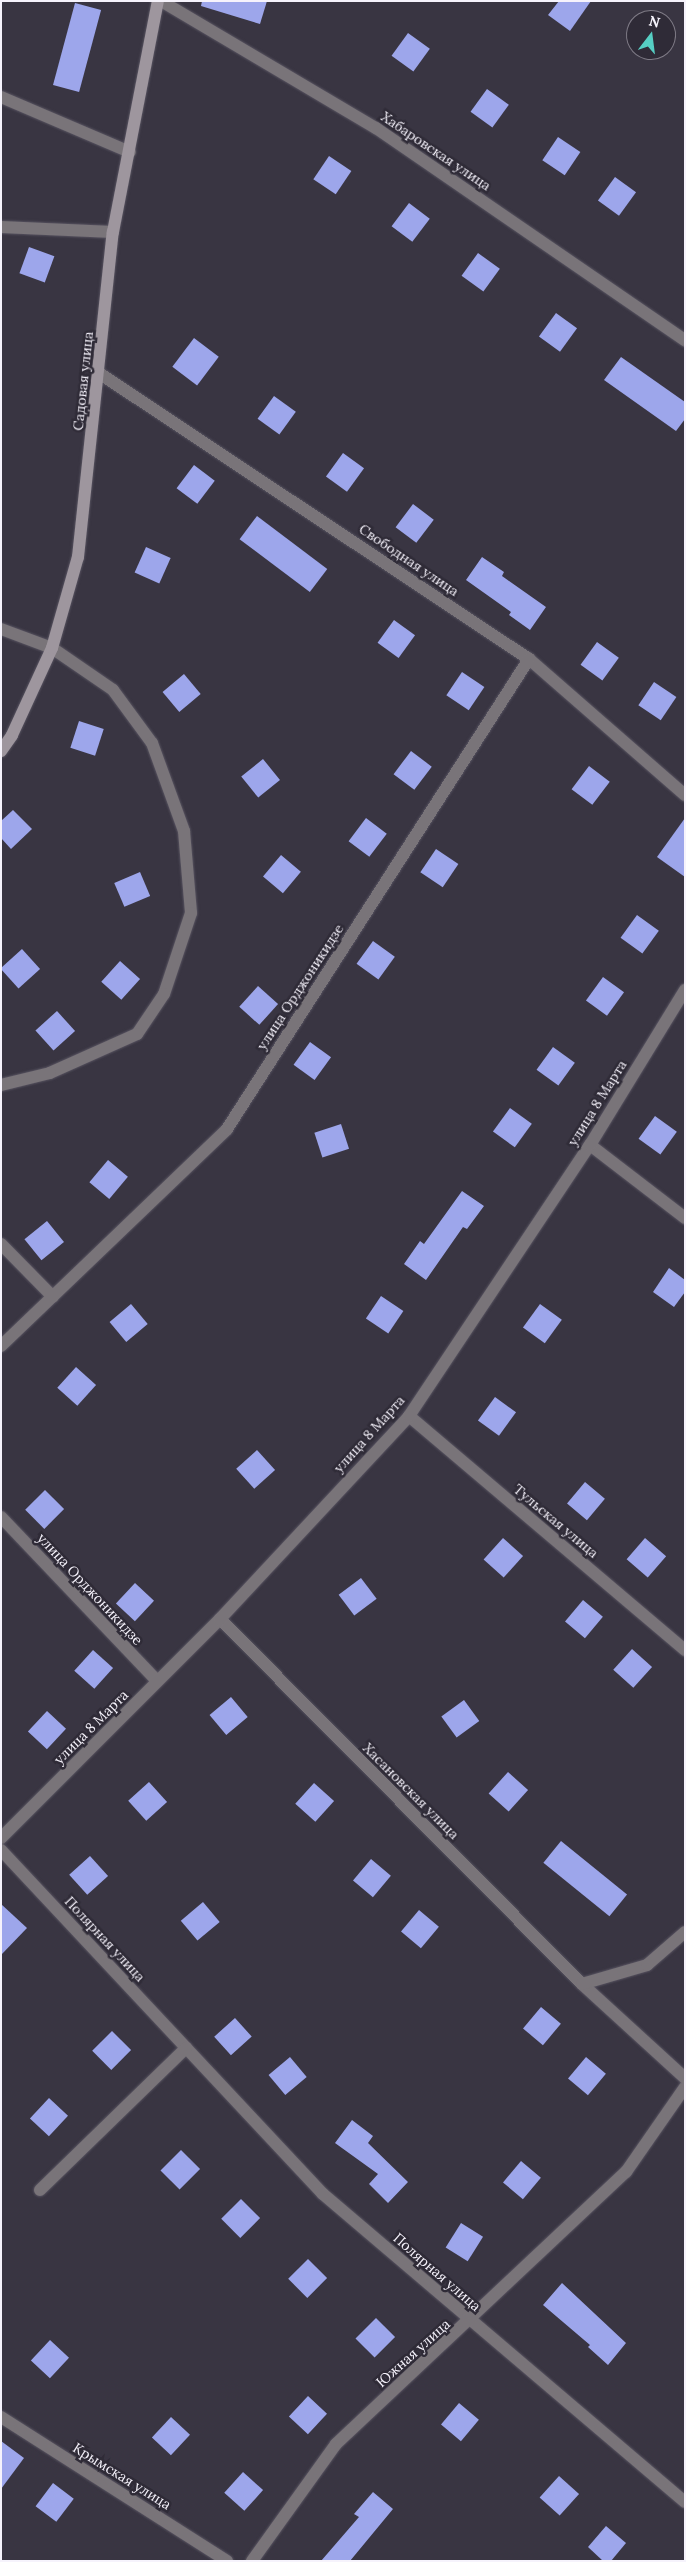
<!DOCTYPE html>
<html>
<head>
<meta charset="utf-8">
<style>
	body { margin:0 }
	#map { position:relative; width:686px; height:2562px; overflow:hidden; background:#393542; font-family:Lora,serif }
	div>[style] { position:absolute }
	.building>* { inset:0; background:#9da6eb; transform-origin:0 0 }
	.roads { filter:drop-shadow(0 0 1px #575360) drop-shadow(0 0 1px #575360) }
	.street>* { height:12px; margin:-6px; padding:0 6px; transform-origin:6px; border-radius:6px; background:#797479 }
	.secondary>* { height:12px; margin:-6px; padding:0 6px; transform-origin:6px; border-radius:6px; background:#9e969e }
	span { translate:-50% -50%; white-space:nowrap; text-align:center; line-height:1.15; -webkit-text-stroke:5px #2f2b37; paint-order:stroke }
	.street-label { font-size:14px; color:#f6f3fc }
	.frame { position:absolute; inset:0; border:2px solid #f6f3fc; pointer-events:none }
	.north { position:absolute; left:626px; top:10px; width:50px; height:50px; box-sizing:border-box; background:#2f2b37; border:1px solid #7f7b86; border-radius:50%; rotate:15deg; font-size:14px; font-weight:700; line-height:20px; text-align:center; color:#f6f3fc }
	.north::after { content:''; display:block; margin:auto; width:18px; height:22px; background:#56cec3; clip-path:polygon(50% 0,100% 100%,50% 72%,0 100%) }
</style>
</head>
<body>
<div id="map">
	<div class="building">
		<div style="clip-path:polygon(202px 1px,267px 1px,260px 24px,201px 6px)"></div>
		<div style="clip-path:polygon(559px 1px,591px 1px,570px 31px,548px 15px)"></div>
		<div style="left:75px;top:3px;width:27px;height:85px;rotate:15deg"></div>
		<div style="left:408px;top:33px;width:27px;height:28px;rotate:36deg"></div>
		<div style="left:487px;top:89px;width:27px;height:28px;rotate:36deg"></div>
		<div style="left:558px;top:137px;width:27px;height:28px;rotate:34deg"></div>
		<div style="left:329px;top:156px;width:27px;height:28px;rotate:34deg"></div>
		<div style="left:615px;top:177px;width:26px;height:29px;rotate:36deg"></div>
		<div style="left:409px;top:203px;width:26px;height:29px;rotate:37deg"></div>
		<div style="left:29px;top:247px;width:27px;height:28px;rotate:20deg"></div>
		<div style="left:478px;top:253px;width:27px;height:28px;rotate:36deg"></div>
		<div style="left:556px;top:313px;width:26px;height:29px;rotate:36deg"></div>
		<div style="left:194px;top:338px;width:31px;height:36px;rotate:37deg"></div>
		<div style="clip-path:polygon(621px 357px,685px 402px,685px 419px,676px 431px,604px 380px)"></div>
		<div style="left:274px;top:396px;width:27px;height:28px;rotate:36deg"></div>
		<div style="left:343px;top:453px;width:26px;height:29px;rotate:36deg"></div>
		<div style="left:194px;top:465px;width:26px;height:29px;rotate:37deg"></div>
		<div style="left:413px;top:504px;width:26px;height:29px;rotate:37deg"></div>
		<div style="left:257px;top:516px;width:88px;height:29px;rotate:37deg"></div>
		<div style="left:146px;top:547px;width:27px;height:28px;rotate:24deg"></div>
		<div style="clip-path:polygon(482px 557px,504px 572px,502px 576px,546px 607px,530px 630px,509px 615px,511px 612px,466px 580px)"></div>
		<div style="left:394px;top:620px;width:26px;height:28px;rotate:36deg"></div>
		<div style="left:597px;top:642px;width:27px;height:28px;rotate:36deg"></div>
		<div style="left:462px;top:672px;width:27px;height:28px;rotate:34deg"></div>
		<div style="left:184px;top:674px;width:26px;height:28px;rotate:50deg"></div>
		<div style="left:654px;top:682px;width:27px;height:28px;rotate:34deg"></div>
		<div style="left:79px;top:721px;width:26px;height:28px;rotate:18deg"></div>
		<div style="left:411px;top:751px;width:26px;height:29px;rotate:37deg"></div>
		<div style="left:263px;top:759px;width:27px;height:28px;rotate:51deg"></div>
		<div style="left:589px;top:766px;width:26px;height:29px;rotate:37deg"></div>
		<div style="clip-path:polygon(13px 810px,32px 829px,11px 849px,1px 838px,1px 821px)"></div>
		<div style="left:366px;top:818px;width:26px;height:29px;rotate:37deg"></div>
		<div style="clip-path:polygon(685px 818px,685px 877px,657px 857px)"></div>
		<div style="left:436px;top:849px;width:27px;height:28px;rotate:34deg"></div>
		<div style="left:281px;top:855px;width:26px;height:28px;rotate:40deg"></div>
		<div style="left:140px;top:872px;width:26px;height:28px;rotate:67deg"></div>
		<div style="left:637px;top:915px;width:27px;height:28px;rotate:36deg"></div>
		<div style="left:373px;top:941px;width:27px;height:28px;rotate:36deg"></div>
		<div style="left:22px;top:949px;width:27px;height:29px;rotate:48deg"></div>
		<div style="left:120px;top:961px;width:27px;height:28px;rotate:42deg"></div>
		<div style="left:603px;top:977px;width:26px;height:29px;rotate:36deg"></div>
		<div style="left:258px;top:986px;width:27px;height:28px;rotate:42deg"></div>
		<div style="left:57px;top:1011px;width:27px;height:29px;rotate:48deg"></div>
		<div style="left:310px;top:1042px;width:26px;height:28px;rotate:36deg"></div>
		<div style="left:553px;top:1047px;width:27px;height:28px;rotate:36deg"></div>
		<div style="left:510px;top:1108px;width:27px;height:29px;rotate:36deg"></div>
		<div style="left:655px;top:1116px;width:27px;height:28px;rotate:36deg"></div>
		<div style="left:341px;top:1124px;width:26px;height:28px;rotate:72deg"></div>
		<div style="left:108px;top:1160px;width:26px;height:29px;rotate:40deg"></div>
		<div style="clip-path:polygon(462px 1191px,484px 1206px,467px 1229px,463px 1227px,426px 1280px,404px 1264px,420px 1241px,424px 1244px)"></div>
		<div style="left:47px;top:1221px;width:27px;height:29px;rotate:51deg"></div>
		<div style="clip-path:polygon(669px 1268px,685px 1280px,685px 1292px,674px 1307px,653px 1292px)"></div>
		<div style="left:381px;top:1296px;width:27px;height:27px;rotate:34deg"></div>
		<div style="left:131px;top:1304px;width:26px;height:28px;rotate:50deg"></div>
		<div style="left:540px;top:1304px;width:27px;height:29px;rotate:36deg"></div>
		<div style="left:76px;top:1367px;width:27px;height:28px;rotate:42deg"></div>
		<div style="left:495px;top:1397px;width:26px;height:29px;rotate:36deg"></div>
		<div style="left:257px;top:1450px;width:27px;height:28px;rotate:48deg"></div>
		<div style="left:585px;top:1482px;width:26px;height:28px;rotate:40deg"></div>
		<div style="left:45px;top:1490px;width:27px;height:28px;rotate:45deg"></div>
		<div style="left:503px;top:1538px;width:27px;height:29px;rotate:42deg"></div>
		<div style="left:645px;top:1538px;width:28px;height:28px;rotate:41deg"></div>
		<div style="left:361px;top:1578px;width:26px;height:28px;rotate:53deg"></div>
		<div style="left:135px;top:1583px;width:26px;height:28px;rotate:43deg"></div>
		<div style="left:583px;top:1600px;width:26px;height:28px;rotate:40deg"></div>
		<div style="left:632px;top:1649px;width:27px;height:28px;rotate:42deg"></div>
		<div style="left:93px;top:1650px;width:27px;height:28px;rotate:42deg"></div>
		<div style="left:231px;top:1697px;width:26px;height:28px;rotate:50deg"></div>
		<div style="left:464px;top:1700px;width:26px;height:28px;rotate:54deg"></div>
		<div style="left:47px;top:1711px;width:26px;height:28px;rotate:43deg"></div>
		<div style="left:508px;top:1772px;width:27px;height:29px;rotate:42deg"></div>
		<div style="left:149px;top:1782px;width:27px;height:28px;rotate:48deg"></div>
		<div style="left:314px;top:1783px;width:27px;height:28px;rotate:42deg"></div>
		<div style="left:561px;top:1841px;width:85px;height:28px;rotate:39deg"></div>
		<div style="left:90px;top:1856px;width:27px;height:28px;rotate:48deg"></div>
		<div style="left:371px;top:1859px;width:26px;height:28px;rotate:40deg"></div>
		<div style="left:203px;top:1902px;width:26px;height:29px;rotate:50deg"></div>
		<div style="clip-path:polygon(1px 1904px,27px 1928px,1px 1955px)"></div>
		<div style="left:419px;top:1910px;width:26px;height:28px;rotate:40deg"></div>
		<div style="left:541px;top:2007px;width:26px;height:28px;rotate:40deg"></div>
		<div style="left:235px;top:2018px;width:25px;height:28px;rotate:48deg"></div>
		<div style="left:112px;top:2031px;width:27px;height:28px;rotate:45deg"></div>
		<div style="left:290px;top:2057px;width:26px;height:28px;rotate:50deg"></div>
		<div style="left:586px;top:2057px;width:26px;height:28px;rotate:40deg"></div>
		<div style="left:49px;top:2098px;width:26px;height:28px;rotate:43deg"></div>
		<div style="clip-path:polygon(352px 2120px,373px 2136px,368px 2143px,408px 2182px,388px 2203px,369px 2184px,378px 2174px,335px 2143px)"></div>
		<div style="left:181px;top:2150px;width:27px;height:29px;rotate:45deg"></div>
		<div style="left:521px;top:2161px;width:26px;height:28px;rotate:40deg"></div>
		<div style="left:241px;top:2199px;width:27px;height:28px;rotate:45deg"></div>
		<div style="left:461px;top:2223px;width:26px;height:29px;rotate:32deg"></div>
		<div style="left:308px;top:2259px;width:27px;height:28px;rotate:45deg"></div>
		<div style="clip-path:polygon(562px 2283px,626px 2343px,608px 2365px,588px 2347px,590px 2345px,543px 2305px)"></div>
		<div style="left:376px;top:2318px;width:27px;height:29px;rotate:45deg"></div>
		<div style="left:50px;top:2340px;width:26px;height:28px;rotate:43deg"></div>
		<div style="left:308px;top:2396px;width:26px;height:28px;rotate:43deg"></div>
		<div style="left:459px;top:2403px;width:26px;height:28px;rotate:40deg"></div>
		<div style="left:171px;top:2417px;width:26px;height:28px;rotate:43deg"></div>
		<div style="clip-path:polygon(1px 2441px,24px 2458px,1px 2489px)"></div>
		<div style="left:243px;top:2472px;width:27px;height:28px;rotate:42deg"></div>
		<div style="left:559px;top:2476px;width:27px;height:29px;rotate:42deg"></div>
		<div style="left:53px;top:2483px;width:26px;height:29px;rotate:37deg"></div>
		<div style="clip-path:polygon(373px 2492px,393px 2509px,350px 2561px,321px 2561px,359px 2517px,354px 2514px)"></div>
		<div style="clip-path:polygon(606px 2526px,626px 2543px,611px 2561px,603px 2561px,588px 2547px)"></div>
	</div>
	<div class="roads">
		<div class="street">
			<div style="left:161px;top:1px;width:250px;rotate:30.6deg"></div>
			<div style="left:376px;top:128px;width:375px;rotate:34.5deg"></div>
			<div style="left:1px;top:97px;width:140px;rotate:23.1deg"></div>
			<div style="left:1px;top:227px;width:112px;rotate:2.6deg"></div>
			<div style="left:99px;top:373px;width:516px;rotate:33.63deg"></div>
			<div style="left:529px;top:659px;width:207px;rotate:41.1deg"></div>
			<div style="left:1px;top:629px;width:54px;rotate:20.4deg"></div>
			<div style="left:52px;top:648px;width:74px;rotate:34.5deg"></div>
			<div style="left:113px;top:690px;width:66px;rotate:53.7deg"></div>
			<div style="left:152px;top:743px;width:94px;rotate:70deg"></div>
			<div style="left:184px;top:831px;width:82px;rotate:85.1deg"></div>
			<div style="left:191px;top:913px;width:85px;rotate:108.4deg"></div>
			<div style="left:164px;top:994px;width:48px;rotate:124deg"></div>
			<div style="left:137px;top:1034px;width:95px;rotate:155.9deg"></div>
			<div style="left:50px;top:1073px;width:50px;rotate:166.2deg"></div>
			<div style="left:590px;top:1145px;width:120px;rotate:37.5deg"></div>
			<div style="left:1px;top:1244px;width:74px;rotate:45.5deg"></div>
			<div style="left:1px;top:1346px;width:313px;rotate:-43.8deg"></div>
			<div style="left:227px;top:1129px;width:559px;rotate:-57.28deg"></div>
			<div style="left:409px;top:1416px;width:362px;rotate:40.3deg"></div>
			<div style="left:1px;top:1517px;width:226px;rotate:46.4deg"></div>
			<div style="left:220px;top:1619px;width:514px;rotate:45.24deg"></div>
			<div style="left:582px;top:1984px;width:139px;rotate:42.4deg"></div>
			<div style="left:1px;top:1838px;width:310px;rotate:-45deg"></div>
			<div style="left:220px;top:1619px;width:277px;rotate:-47deg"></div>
			<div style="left:409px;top:1416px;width:326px;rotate:-56.3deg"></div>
			<div style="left:590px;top:1145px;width:182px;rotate:-58.5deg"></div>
			<div style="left:1px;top:1850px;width:471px;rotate:46.9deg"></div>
			<div style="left:323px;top:2194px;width:475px;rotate:40.4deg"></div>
			<div style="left:582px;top:1984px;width:68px;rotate:-16.3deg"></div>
			<div style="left:647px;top:1965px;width:50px;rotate:-41deg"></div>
			<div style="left:40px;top:2190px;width:204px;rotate:-44.2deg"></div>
			<div style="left:1px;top:2417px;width:268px;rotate:32.5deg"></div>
			<div style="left:252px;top:2561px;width:144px;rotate:-54.3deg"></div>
			<div style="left:336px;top:2444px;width:398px;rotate:-43.2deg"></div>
			<div style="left:626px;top:2172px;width:103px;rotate:-55.2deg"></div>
		</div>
		<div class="secondary">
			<div style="left:1px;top:751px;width:19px;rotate:-55deg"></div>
			<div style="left:12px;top:735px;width:96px;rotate:-65.3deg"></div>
			<div style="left:52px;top:648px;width:95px;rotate:-74.1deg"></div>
			<div style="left:78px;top:557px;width:327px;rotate:-83.9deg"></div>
			<div style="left:113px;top:232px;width:235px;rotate:-79deg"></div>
		</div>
	</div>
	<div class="street-label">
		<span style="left:436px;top:151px;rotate:34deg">Хабаровская улица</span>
		<span style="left:83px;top:381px;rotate:-84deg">Садовая улица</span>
		<span style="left:409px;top:560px;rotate:34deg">Свободная улица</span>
		<span style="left:300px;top:987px;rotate:-57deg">улица Орджоникидзе</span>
		<span style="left:597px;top:1103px;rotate:-58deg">улица 8 Марта</span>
		<span style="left:369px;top:1434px;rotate:-48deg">улица 8 Марта</span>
		<span style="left:556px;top:1521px;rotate:40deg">Тульская улица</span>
		<span style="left:90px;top:1589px;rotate:47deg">улица Орджоникидзе</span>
		<span style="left:91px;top:1727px;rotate:-45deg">улица 8 Марта</span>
		<span style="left:411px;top:1791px;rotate:45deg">Хасановская улица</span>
		<span style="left:105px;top:1939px;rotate:47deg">Полярная улица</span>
		<span style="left:437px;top:2272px;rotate:41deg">Полярная улица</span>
		<span style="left:413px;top:2353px;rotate:-42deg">Южная улица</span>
		<span style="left:122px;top:2476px;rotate:32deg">Крымская улица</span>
	</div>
	<div class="frame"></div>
	<div class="north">N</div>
</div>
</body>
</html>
